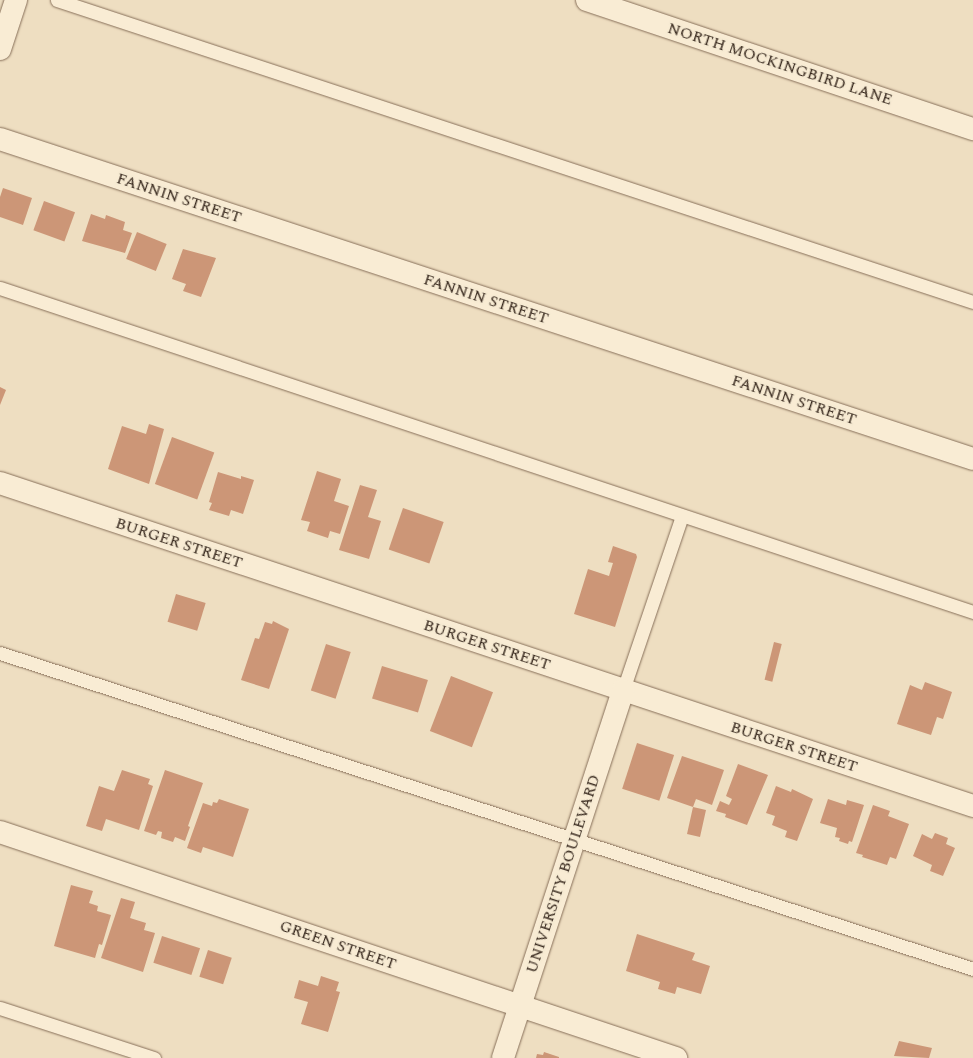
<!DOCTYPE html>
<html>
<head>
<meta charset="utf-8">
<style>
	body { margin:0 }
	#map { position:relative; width:973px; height:1058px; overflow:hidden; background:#eedec1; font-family:Spectral,serif }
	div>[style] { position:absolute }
	.building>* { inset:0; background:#cc9677; transform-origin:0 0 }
	.roads { filter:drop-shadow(0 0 1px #876f59) drop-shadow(0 0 1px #876f59) }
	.lane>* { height:13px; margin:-6.5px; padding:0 6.5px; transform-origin:6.5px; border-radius:6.5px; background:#f9ecd4 }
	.street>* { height:22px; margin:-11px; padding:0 11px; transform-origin:11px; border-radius:11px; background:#f9ecd4 }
	.secondary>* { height:22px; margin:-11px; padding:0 11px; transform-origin:11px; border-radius:11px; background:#f9ecd4 }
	span { translate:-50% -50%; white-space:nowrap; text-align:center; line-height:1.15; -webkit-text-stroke:3px #f5e9d1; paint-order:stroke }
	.street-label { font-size:16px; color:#37281d }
</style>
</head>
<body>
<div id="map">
	<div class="building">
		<div style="clip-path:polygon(3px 188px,32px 198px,23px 225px,0 217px,0 197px)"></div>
		<div style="left:44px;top:201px;width:33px;height:31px;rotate:20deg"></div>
		<div style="clip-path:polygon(91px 214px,105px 219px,106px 215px,125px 222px,123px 230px,132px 233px,125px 253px,82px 241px)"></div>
		<div style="left:137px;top:232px;width:32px;height:29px;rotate:22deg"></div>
		<div style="clip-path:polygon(183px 249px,216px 258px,201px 297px,183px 291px,186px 284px,172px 279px)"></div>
		<div style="clip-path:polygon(0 387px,6px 390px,0 405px)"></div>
		<div style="clip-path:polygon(149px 424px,164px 429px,149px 484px,108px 469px,122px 426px,146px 434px)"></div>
		<div style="left:172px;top:437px;width:45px;height:50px;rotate:20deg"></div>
		<div style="clip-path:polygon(317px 471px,341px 479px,334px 501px,349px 506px,340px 534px,330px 531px,328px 538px,307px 531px,310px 522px,301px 520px)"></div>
		<div style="clip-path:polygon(218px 472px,241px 479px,241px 476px,254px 480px,243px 514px,231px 510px,229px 516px,209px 510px,212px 503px,209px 502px)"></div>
		<div style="clip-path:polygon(360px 485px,377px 490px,368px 517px,381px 521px,369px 559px,339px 550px)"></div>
		<div style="left:403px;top:508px;width:43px;height:44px;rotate:19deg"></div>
		<div style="clip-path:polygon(613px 546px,636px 554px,637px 557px,615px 627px,574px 614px,588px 569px,609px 576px,613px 563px,608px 562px)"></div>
		<div style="left:176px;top:594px;width:31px;height:29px;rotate:17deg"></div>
		<div style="clip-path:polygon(273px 621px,289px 629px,269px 689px,241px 680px,255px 638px,259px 639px,265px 622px,272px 624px)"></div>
		<div style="left:774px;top:642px;width:8px;height:39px;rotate:14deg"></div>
		<div style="left:326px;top:644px;width:26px;height:49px;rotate:18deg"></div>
		<div style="left:382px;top:666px;width:48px;height:34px;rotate:17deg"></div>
		<div style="left:451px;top:676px;width:45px;height:59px;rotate:21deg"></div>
		<div style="clip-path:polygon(925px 682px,952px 692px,943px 719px,937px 717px,931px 735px,897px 724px,910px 685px,922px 690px)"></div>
		<div style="left:637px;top:743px;width:39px;height:48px;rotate:18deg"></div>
		<div style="clip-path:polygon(682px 756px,724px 770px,712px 805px,696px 799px,693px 807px,706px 810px,700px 837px,687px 834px,693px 807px,667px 798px)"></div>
		<div style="clip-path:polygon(738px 764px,768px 775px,747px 825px,725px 817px,726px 814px,716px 811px,720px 801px,729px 805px,732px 799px,726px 796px)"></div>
		<div style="clip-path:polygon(122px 770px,150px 779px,148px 784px,153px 786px,139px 830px,106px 819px,102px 831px,86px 826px,99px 786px,114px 791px)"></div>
		<div style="clip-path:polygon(165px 770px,203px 783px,188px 826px,190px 827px,185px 841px,175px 837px,173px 842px,161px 838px,162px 832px,158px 831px,156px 835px,144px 831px)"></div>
		<div style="clip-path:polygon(776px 786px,791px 792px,792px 789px,813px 799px,797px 841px,785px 837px,787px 831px,772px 825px,775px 816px,766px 813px)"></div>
		<div style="clip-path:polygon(219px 799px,249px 809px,233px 857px,203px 847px,201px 853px,187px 848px,203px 803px,212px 806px,213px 802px,217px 803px)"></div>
		<div style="clip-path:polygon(828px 799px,846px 805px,847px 800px,864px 805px,852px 842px,849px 841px,848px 844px,839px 841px,840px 838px,835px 837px,837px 828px,820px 823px)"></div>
		<div style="clip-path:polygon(873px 805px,890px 811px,888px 816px,909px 824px,896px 859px,890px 857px,887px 865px,862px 857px,863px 855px,856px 853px)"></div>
		<div style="clip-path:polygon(935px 833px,948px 838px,946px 844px,955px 848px,943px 876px,930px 871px,932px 865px,913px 856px,922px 834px,932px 839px)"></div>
		<div style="clip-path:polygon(71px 885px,93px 891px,89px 903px,98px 906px,97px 911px,111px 915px,102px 945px,99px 944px,95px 958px,54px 946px)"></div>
		<div style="clip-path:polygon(121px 898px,135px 902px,130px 918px,146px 923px,144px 930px,155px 933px,143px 972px,101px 958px)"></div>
		<div style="clip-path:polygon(637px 934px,695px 953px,692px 960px,710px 966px,701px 994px,677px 987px,675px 994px,658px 989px,660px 982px,626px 971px)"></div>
		<div style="left:162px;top:936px;width:40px;height:28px;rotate:18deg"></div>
		<div style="left:208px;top:950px;width:25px;height:28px;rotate:18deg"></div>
		<div style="clip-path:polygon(321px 976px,339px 982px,336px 991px,340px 992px,328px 1032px,301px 1024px,308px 1002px,294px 998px,299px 980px,318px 986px)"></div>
		<div style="clip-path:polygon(899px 1041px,932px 1048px,929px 1058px,894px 1056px)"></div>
		<div style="clip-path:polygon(544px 1052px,559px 1057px,559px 1058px,536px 1058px,537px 1054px,543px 1055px)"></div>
	</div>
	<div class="roads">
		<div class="lane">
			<div style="left:57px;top:0;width:964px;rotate:18.25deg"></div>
			<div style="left:0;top:288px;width:1026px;rotate:18.42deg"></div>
			<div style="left:0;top:653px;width:1023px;rotate:17.99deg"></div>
			<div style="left:623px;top:690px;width:184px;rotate:-71.3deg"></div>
			<div style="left:0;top:1008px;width:162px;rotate:18deg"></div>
		</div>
		<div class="street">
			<div style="left:0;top:139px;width:1024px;rotate:18.2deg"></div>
			<div style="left:0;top:483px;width:1025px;rotate:18.36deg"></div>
			<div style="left:0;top:832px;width:713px;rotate:18.49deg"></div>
			<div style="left:503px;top:1058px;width:387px;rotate:-71.9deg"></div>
		</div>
		<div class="secondary">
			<div style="left:587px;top:0;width:407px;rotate:18.5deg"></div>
			<div style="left:0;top:49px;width:52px;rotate:-71.9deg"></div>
		</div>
	</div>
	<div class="street-label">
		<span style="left:780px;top:64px;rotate:18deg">NORTH MOCKINGBIRD LANE</span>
		<span style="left:179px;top:198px;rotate:18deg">FANNIN STREET</span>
		<span style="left:486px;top:299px;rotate:18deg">FANNIN STREET</span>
		<span style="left:794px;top:400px;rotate:18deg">FANNIN STREET</span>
		<span style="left:179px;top:543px;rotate:18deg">BURGER STREET</span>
		<span style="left:487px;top:645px;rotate:18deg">BURGER STREET</span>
		<span style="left:794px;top:747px;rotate:18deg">BURGER STREET</span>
		<span style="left:563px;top:874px;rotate:-72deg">UNIVERSITY BOULEVARD</span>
		<span style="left:338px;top:945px;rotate:19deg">GREEN STREET</span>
	</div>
</div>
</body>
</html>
